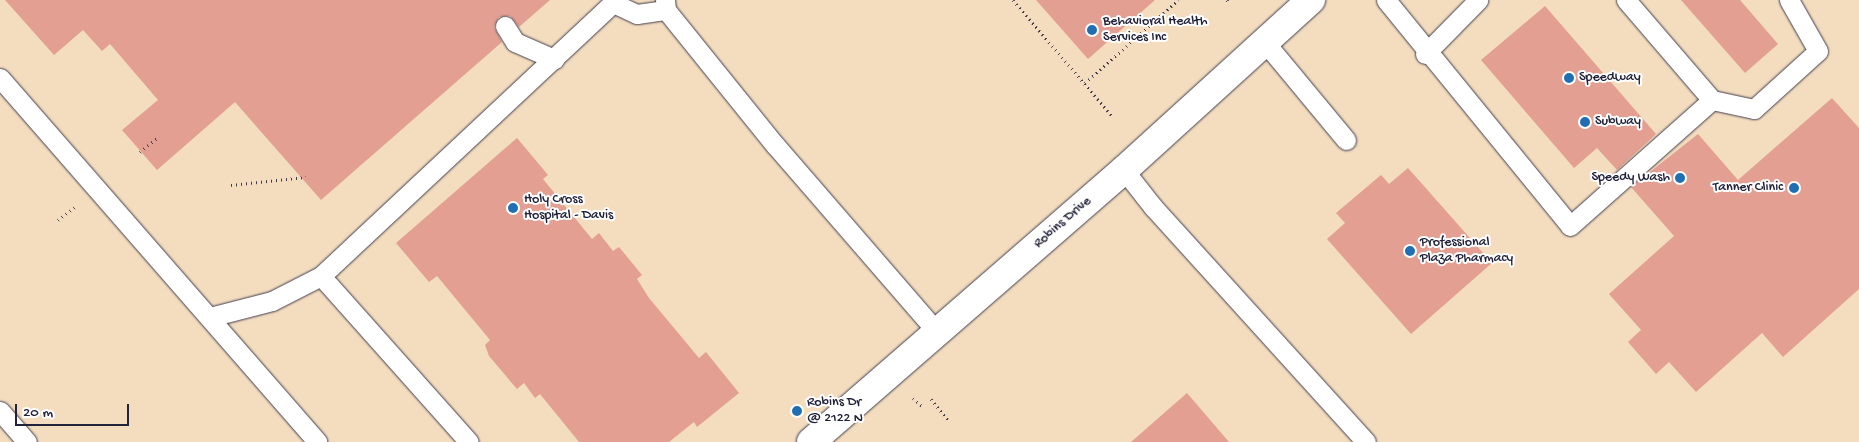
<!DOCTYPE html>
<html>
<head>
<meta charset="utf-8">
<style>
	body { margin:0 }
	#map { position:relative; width:1859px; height:442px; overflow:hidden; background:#f4ddbf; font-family:"Gochi Hand",sans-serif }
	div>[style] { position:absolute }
	.building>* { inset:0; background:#e29f92 }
	.path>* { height:3px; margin-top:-1.5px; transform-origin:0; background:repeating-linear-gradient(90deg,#423e4f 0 1px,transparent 0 5px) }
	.roads { filter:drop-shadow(0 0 1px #423e4f) drop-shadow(0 0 1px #423e4f) }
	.service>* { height:19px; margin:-9.5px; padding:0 9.5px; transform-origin:9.5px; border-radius:9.5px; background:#fff }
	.tertiary>* { height:28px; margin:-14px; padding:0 14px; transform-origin:14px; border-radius:14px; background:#fff }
	.dots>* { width:14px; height:14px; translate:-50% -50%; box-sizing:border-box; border:2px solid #fff; border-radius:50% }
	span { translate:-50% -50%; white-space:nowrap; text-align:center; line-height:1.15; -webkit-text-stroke:4px #fff; paint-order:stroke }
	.poi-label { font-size:14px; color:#22223b }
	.left { translate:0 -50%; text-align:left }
	.right { translate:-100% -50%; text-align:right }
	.street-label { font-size:14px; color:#22223b }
	.scale { position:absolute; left:15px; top:404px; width:114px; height:22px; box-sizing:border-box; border:2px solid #22223b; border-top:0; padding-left:6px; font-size:15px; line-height:18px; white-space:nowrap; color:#22223b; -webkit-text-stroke:4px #fff; paint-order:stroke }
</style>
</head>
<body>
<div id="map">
	<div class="building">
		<div style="clip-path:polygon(5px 0,550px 0,519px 27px,510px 16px,499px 17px,494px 27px,502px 42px,321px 200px,235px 102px,157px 170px,122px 130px,158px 100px,110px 44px,102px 51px,83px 30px,54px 55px)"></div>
		<div style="clip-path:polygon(1036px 0,1155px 0,1088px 59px)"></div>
		<div style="clip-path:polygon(1681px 0,1740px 0,1778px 44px,1745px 73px)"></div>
		<div style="clip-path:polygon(1545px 6px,1656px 134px,1617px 170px,1597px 148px,1574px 168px,1481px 60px)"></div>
		<div style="clip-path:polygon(1832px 98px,1859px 128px,1859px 289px,1783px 357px,1762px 333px,1696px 392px,1669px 362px,1656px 374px,1628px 342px,1641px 330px,1609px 294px,1674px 236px,1631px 187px,1698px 134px,1738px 180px)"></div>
		<div style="clip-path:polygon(517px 138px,548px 175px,543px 179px,592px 239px,599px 233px,613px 251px,619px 247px,642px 275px,637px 279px,649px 298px,699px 358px,706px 352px,739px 393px,697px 427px,694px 422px,669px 442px,579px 442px,540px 394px,535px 398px,524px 383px,517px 389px,489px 356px,485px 345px,490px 340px,437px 276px,429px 282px,396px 243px)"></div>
		<div style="clip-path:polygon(1408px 168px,1492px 263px,1411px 334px,1327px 239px,1345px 223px,1336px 213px,1381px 175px,1389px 184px)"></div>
		<div style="clip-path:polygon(1187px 393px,1229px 442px,1131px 442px)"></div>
	</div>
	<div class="path">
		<div style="left:1013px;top:0;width:153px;rotate:49.5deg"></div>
		<div style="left:1227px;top:0;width:4px;rotate:56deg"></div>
		<div style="left:1085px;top:83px;width:125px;rotate:-41.7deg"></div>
		<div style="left:140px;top:152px;width:22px;rotate:-39deg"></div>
		<div style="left:231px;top:185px;width:75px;rotate:-6.1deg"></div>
		<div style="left:58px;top:220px;width:21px;rotate:-37deg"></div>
		<div style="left:913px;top:398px;width:13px;rotate:42deg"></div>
		<div style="left:931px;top:399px;width:28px;rotate:51deg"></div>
	</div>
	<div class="roads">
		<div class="service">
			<div style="left:665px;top:0;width:10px;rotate:84deg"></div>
			<div style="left:666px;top:10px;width:174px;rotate:51.1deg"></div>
			<div style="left:775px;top:145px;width:247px;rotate:49.1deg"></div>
			<div style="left:1386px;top:0;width:291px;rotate:50.8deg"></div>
			<div style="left:1570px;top:226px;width:190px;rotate:-41.6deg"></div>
			<div style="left:1712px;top:100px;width:132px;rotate:-130.7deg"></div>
			<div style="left:505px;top:26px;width:19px;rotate:58deg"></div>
			<div style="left:515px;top:42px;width:43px;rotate:23.6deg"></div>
			<div style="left:1263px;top:40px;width:130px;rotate:50.3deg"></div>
			<div style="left:1425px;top:54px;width:76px;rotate:-45.5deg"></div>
			<div style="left:0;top:78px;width:483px;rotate:48.9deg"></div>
			<div style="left:1712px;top:100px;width:43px;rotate:12.1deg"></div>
			<div style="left:1754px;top:109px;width:86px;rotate:-42.2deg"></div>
			<div style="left:1818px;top:51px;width:59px;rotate:-119.6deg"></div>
			<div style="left:1124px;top:170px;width:47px;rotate:51.9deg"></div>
			<div style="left:1153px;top:207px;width:317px;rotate:47.8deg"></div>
			<div style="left:321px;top:276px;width:222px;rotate:48.3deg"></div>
			<div style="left:210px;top:317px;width:64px;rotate:-14.5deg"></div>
			<div style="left:272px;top:301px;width:55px;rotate:-27deg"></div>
			<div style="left:321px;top:276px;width:400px;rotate:-43.1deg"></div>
			<div style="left:613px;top:3px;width:26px;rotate:25deg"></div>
			<div style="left:637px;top:14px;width:29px;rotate:-8deg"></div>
			<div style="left:0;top:411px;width:41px;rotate:48.9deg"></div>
		</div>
		<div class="tertiary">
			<div style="left:811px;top:442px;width:415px;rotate:-41deg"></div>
			<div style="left:1124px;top:170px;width:253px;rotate:-42.3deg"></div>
		</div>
	</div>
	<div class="dots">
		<div style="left:1092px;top:30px;background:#1f6fb2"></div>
		<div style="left:1569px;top:78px;background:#1f6fb2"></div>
		<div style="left:1585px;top:122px;background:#1f6fb2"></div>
		<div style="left:1680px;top:178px;background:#1f6fb2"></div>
		<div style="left:1794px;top:188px;background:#1f6fb2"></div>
		<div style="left:513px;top:208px;background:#1f6fb2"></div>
		<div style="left:1410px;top:251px;background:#1f6fb2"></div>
		<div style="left:797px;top:411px;background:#1f6fb2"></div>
	</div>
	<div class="poi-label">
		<span class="left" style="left:1103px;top:30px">Behavioral Health<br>Services Inc</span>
		<span class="left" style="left:1579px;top:78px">Speedway</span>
		<span class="left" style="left:1595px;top:122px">Subway</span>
		<span class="right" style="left:1670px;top:178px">Speedy Wash</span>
		<span class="right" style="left:1783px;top:188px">Tanner Clinic</span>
		<span class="left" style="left:524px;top:208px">Holy Cross<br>Hospital - Davis</span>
		<span class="left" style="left:1420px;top:251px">Professional<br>Plaza Pharmacy</span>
		<span class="left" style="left:807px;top:411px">Robins Dr<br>@ 2122 N</span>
	</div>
	<div class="street-label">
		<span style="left:1063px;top:223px;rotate:-41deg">Robins Drive</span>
	</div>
	<div class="scale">20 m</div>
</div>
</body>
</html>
